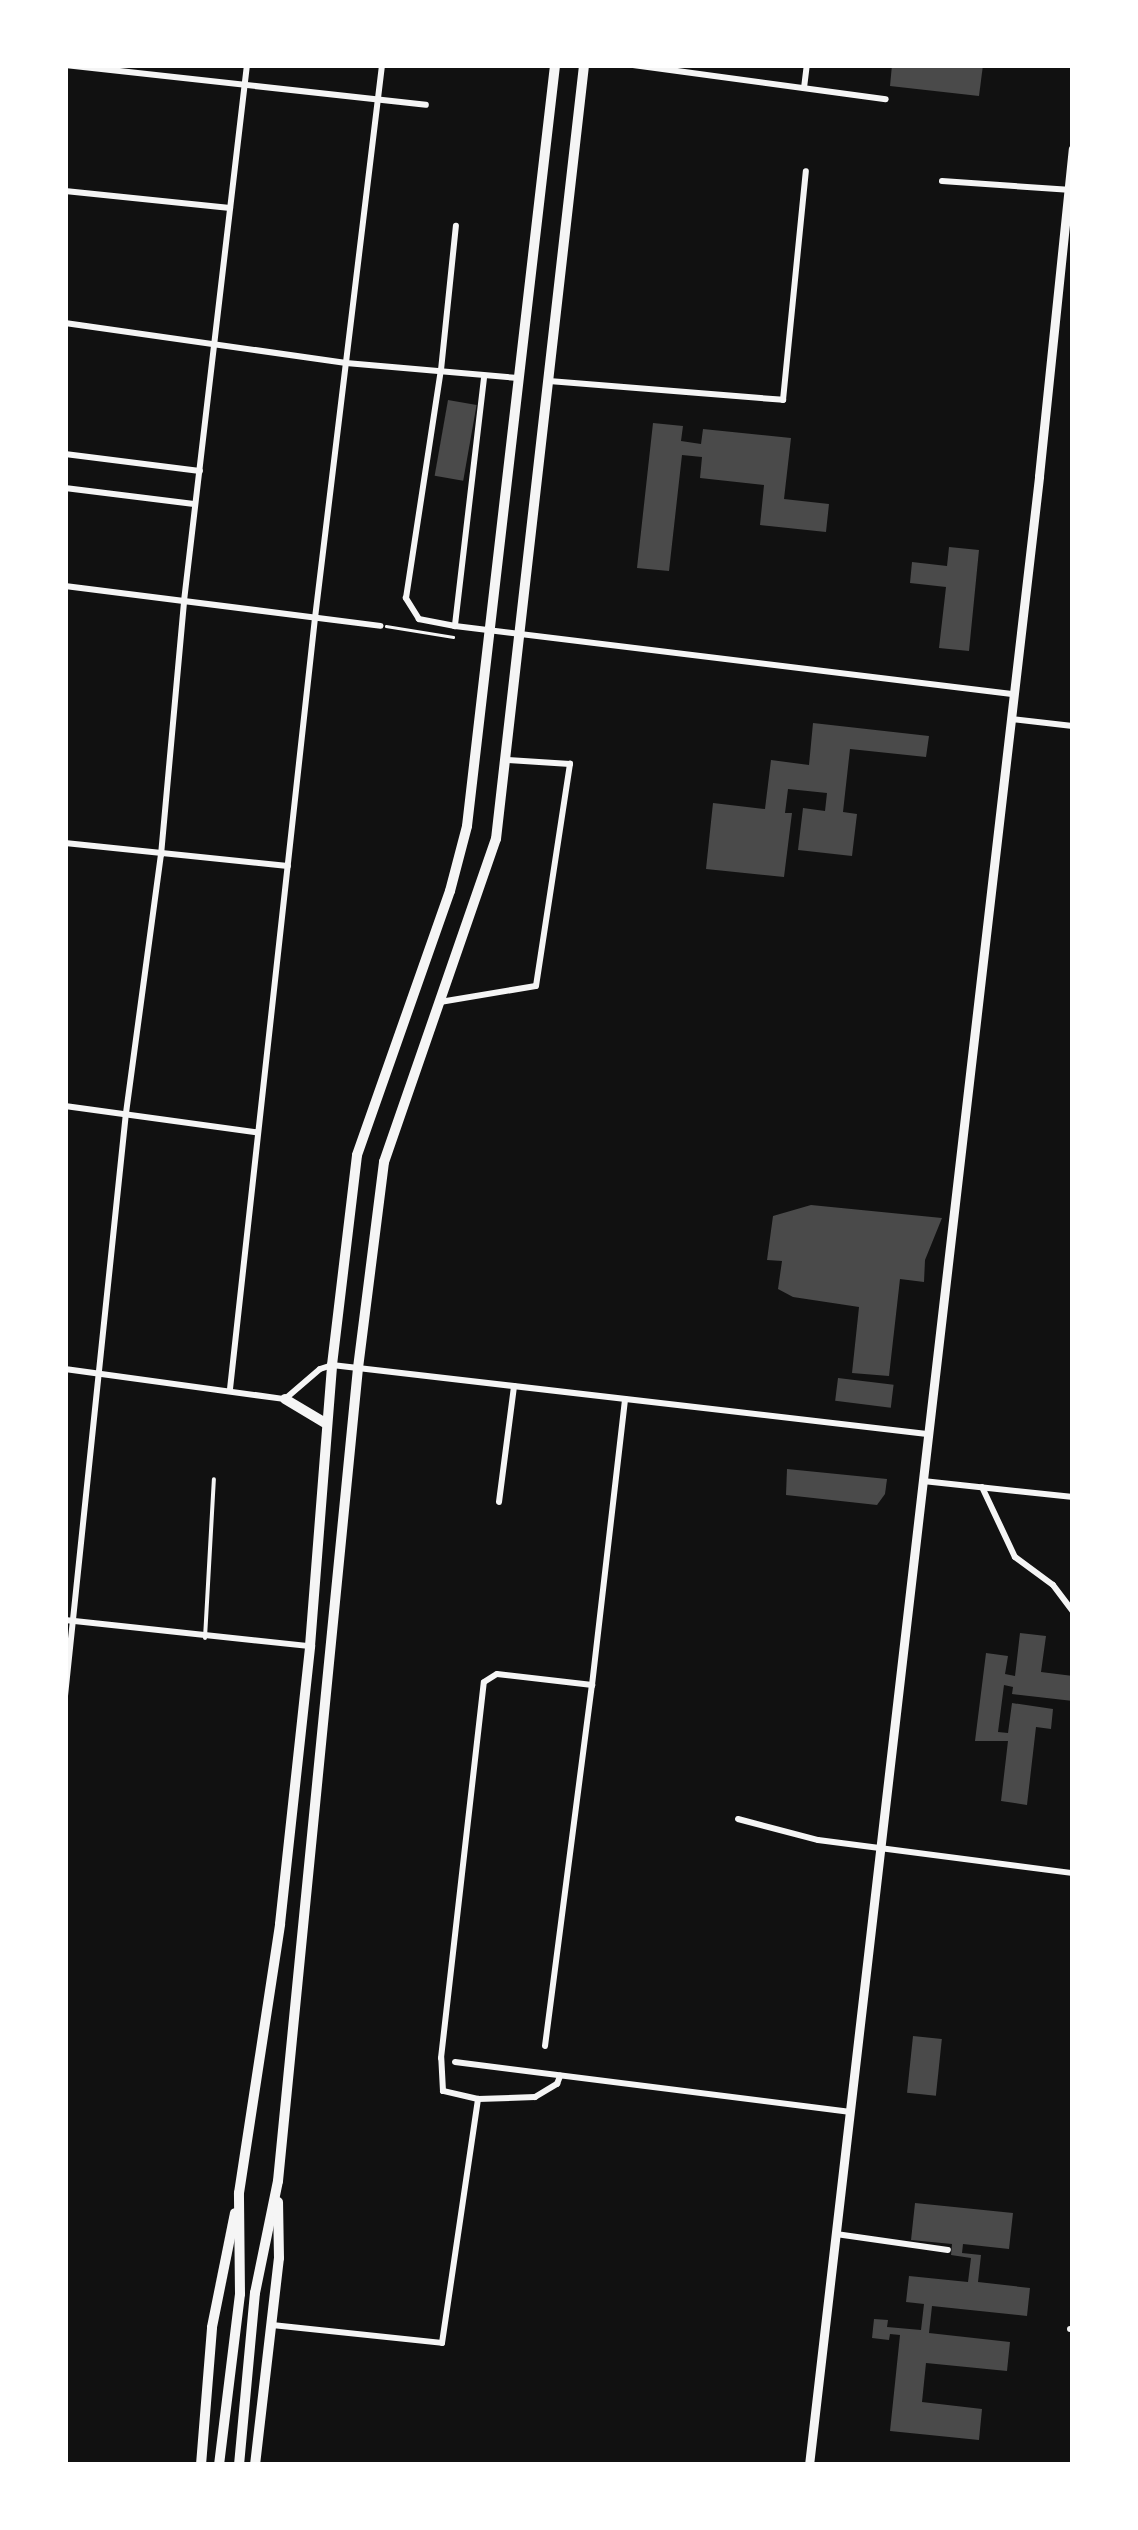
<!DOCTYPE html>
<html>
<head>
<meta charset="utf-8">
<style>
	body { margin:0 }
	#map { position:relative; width:1138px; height:2530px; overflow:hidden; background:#111; font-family:Inter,sans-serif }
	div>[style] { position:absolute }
	.building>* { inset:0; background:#4a4a4a; transform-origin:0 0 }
	.path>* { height:2.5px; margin:-1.25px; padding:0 1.25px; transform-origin:1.25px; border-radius:1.25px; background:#f5f5f5 }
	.service>* { height:4px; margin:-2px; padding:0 2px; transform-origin:2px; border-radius:2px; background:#f5f5f5 }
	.minor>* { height:6px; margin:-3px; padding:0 3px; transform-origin:3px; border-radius:3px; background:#f5f5f5 }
	.secondary>* { height:9px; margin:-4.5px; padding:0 4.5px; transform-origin:4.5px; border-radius:4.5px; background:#f5f5f5 }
	.primary>* { height:10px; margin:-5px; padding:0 5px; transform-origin:5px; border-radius:5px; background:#f5f5f5 }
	span { translate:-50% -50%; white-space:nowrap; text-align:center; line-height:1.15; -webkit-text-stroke:8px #fff; paint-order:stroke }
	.frame { position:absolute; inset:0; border:68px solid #fff; pointer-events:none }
</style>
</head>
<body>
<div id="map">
	<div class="building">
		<div style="clip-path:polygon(892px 65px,983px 65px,979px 96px,890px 86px)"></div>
		<div style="left:448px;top:400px;width:29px;height:77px;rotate:10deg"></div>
		<div style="clip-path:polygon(653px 423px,683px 426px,681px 441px,701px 444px,703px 429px,791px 438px,784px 499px,829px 504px,826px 532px,760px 525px,764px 485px,700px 478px,702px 457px,682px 455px,669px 571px,637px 568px)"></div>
		<div style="clip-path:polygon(949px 547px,979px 550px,969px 651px,939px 648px,946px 587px,910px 583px,912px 562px,947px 566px)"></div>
		<div style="clip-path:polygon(813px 723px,929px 736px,926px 757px,850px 749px,843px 812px,857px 814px,852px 856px,798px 850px,803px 808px,825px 811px,827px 793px,788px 789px,785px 813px,792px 813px,784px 877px,706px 869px,713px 803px,765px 809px,771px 760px,809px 765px)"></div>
		<div style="clip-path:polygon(811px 1205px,942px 1218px,925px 1260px,924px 1282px,900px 1279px,889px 1376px,852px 1373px,859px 1307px,793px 1297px,778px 1289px,782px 1261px,767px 1260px,773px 1216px)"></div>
		<div style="left:838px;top:1378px;width:56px;height:23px;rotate:7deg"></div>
		<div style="clip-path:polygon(787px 1469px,887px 1479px,885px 1494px,877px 1505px,786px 1495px)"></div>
		<div style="clip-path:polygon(1020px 1633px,1046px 1636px,1041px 1672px,1073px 1676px,1073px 1701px,1012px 1694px,1013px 1687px,1004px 1685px,998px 1732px,1008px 1733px,1012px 1703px,1053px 1709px,1051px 1729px,1036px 1727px,1027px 1805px,1001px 1801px,1008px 1741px,975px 1741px,986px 1653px,1008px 1656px,1005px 1674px,1015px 1676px)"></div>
		<div style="left:913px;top:2036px;width:29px;height:57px;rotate:6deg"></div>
		<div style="clip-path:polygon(915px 2203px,1013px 2213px,1009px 2249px,963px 2244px,962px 2253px,981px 2255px,978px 2282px,1030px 2288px,1027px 2316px,932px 2306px,929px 2333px,1010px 2342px,1007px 2371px,926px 2363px,922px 2402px,982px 2409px,979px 2440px,890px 2431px,900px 2335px,890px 2334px,889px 2340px,872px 2338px,874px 2319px,888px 2320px,887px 2327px,921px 2330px,924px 2304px,906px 2302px,909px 2276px,968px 2282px,971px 2258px,951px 2255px,952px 2244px,911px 2240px)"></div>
	</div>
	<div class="path">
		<div style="left:386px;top:626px;width:68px;rotate:9.3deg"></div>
	</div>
	<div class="service">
		<div style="left:205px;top:1638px;width:159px;rotate:-86.8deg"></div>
	</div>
	<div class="minor">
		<div style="left:65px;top:65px;width:363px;rotate:6.3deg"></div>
		<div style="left:633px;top:65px;width:255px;rotate:7.7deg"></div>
		<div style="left:804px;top:88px;width:23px;rotate:-83deg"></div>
		<div style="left:942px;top:181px;width:130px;rotate:4deg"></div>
		<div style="left:65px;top:191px;width:166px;rotate:5.9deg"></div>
		<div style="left:65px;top:323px;width:284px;rotate:8.1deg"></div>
		<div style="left:346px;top:363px;width:173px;rotate:5deg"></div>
		<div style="left:484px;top:378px;width:250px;rotate:96.7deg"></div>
		<div style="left:455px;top:626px;width:561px;rotate:6.96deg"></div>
		<div style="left:549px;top:381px;width:235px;rotate:4.6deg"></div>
		<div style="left:783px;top:400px;width:230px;rotate:-84.3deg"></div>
		<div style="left:65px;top:454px;width:136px;rotate:7.2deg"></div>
		<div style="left:65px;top:488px;width:130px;rotate:7.1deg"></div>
		<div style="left:65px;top:586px;width:318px;rotate:7.2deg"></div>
		<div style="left:455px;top:626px;width:37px;rotate:-169deg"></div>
		<div style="left:419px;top:619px;width:25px;rotate:-122deg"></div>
		<div style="left:406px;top:598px;width:231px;rotate:-81.3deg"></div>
		<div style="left:441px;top:370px;width:145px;rotate:-84.1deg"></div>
		<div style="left:1011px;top:719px;width:62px;rotate:6.4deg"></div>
		<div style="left:65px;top:843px;width:224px;rotate:5.9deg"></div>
		<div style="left:440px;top:1002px;width:97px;rotate:-9.5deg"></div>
		<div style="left:536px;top:986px;width:225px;rotate:-81.3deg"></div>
		<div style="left:570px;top:764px;width:64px;rotate:-176.4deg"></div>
		<div style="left:65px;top:1106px;width:193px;rotate:7.8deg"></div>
		<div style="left:65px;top:1369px;width:222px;rotate:7.8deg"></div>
		<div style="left:285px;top:1399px;width:46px;rotate:-40.6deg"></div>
		<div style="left:320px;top:1369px;width:13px;rotate:-18deg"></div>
		<div style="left:332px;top:1365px;width:599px;rotate:6.61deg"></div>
		<div style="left:230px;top:1389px;width:776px;rotate:-83.71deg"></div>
		<div style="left:315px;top:618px;width:557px;rotate:-83.09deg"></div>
		<div style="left:923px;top:1481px;width:151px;rotate:6.1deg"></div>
		<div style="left:982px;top:1487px;width:77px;rotate:64.8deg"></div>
		<div style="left:1015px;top:1557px;width:47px;rotate:36.4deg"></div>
		<div style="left:1053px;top:1585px;width:34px;rotate:53deg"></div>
		<div style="left:499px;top:1502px;width:117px;rotate:-82.6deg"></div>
		<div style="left:65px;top:1620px;width:246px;rotate:6.1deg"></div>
		<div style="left:65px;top:1696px;width:586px;rotate:-84.03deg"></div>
		<div style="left:126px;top:1113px;width:260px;rotate:-82.3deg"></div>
		<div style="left:161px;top:855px;width:255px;rotate:-84.8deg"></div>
		<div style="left:184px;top:601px;width:540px;rotate:-83.3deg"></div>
		<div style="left:738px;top:1819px;width:83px;rotate:14.7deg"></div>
		<div style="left:818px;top:1840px;width:257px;rotate:7.4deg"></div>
		<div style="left:545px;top:2046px;width:364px;rotate:-82.6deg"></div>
		<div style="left:455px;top:2062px;width:397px;rotate:7.2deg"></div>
		<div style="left:478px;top:2099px;width:36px;rotate:-167deg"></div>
		<div style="left:443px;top:2091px;width:33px;rotate:-93deg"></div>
		<div style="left:441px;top:2058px;width:378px;rotate:-83.5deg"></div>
		<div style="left:484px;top:1682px;width:15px;rotate:-32deg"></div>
		<div style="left:497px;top:1674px;width:96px;rotate:6.6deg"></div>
		<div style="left:592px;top:1685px;width:288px;rotate:-83.4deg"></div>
		<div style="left:836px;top:2234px;width:113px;rotate:8.1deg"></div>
		<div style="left:272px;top:2325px;width:171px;rotate:6deg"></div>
		<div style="left:442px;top:2343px;width:247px;rotate:-81.6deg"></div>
		<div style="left:478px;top:2099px;width:57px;rotate:-2deg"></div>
		<div style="left:535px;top:2097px;width:26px;rotate:-31deg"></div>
		<div style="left:557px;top:2084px;width:9px;rotate:-69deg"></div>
		<div style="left:1070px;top:2329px;width:3px"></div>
	</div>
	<div class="secondary">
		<div style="left:809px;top:2465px;width:2002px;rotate:-83.4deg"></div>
		<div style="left:1039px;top:476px;width:329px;rotate:-84.1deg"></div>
	</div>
	<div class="primary">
		<div style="left:285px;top:1399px;width:49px;rotate:30.8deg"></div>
		<div style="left:201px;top:2465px;width:138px;rotate:-85.4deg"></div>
		<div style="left:212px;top:2327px;width:116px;rotate:-78.6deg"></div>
		<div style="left:219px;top:2465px;width:172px;rotate:-83deg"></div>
		<div style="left:240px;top:2294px;width:101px;rotate:-90.6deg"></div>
		<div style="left:239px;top:2193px;width:272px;rotate:-81.3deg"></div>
		<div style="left:280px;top:1924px;width:280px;rotate:-83.8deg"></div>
		<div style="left:310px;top:1646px;width:282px;rotate:-85.5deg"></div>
		<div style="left:332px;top:1365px;width:211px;rotate:-83.2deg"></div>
		<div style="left:357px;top:1155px;width:280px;rotate:-70.6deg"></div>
		<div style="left:450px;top:891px;width:67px;rotate:-75.3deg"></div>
		<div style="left:467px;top:826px;width:766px;rotate:-83.4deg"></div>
		<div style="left:239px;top:2465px;width:173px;rotate:-84.7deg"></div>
		<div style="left:255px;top:2293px;width:114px;rotate:-78.4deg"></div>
		<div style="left:278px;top:2181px;width:817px;rotate:-84.38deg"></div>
		<div style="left:358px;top:1368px;width:208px;rotate:-82.8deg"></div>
		<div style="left:384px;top:1162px;width:342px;rotate:-70.9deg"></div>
		<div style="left:496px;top:839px;width:779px;rotate:-83.51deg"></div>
		<div style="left:255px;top:2465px;width:208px;rotate:-83.4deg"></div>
		<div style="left:279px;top:2258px;width:56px;rotate:-91deg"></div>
	</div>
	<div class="frame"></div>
</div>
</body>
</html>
